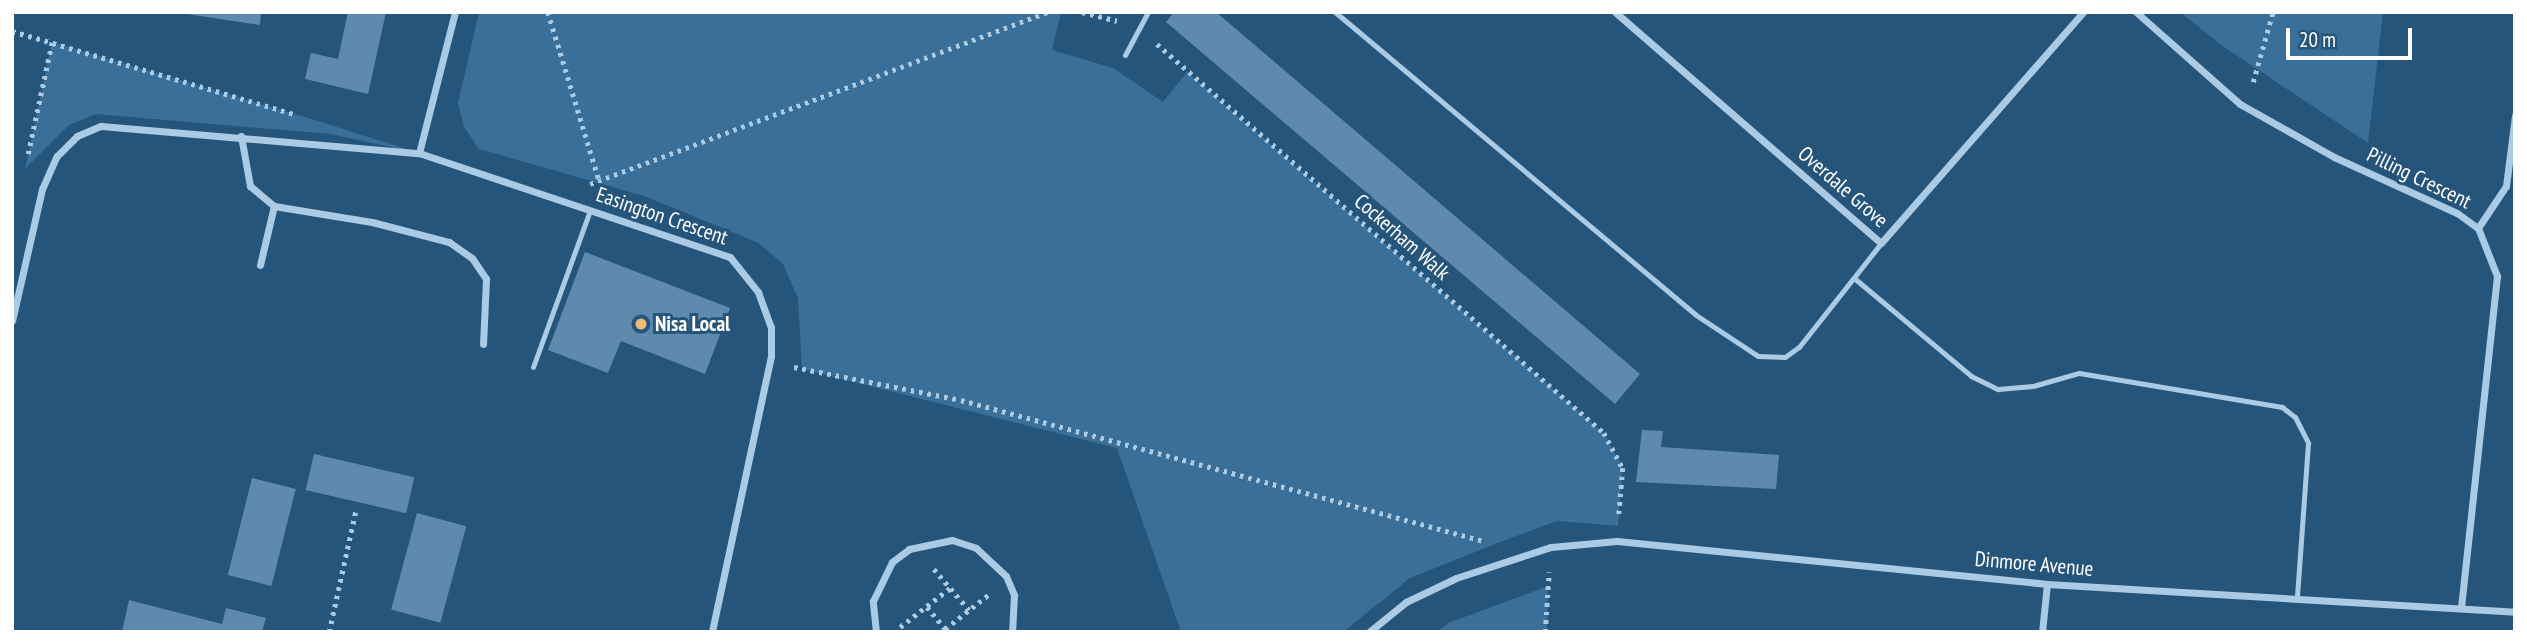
<!DOCTYPE html>
<html>
<head>
<meta charset="utf-8">
<style>
	body { margin:0 }
	#map { position:relative; width:2527px; height:644px; overflow:hidden; background:#26557c; font-family:"PT Sans Narrow",sans-serif }
	div>[style] { position:absolute }
	.green>* { inset:0; background:#3a6f99 }
	.building>* { inset:0; background:#5f8aad; transform-origin:0 0 }
	.path>* { height:4.5px; margin-top:-2.25px; transform-origin:0; background:repeating-linear-gradient(90deg,#abcbe4 0 3.5px,transparent 0 8.5px) }
	.lane>* { height:5px; margin:-2.5px; padding:0 2.5px; transform-origin:2.5px; border-radius:2.5px; background:#abcbe4 }
	.street>* { height:7px; margin:-3.5px; padding:0 3.5px; transform-origin:3.5px; border-radius:3.5px; background:#abcbe4 }
	.dots>* { width:19px; height:19px; translate:-50% -50%; box-sizing:border-box; border:4px solid #26557c; border-radius:50% }
	span { translate:-50% -50%; white-space:nowrap; text-align:center; line-height:1.15; -webkit-text-stroke:6px #26557c; paint-order:stroke }
	.street-label { font-size:21px; color:#fff }
	.poi-label { font-size:21px; color:#fff; font-weight:700 }
	.left { translate:0 -50%; text-align:left }
	.frame { position:absolute; inset:0; border:14px solid #fff; pointer-events:none }
	.scale { position:absolute; left:2286px; top:28px; width:126px; height:32px; box-sizing:border-box; border:4px solid #fff; border-top:0; padding-left:9px; font-size:21px; line-height:24px; white-space:nowrap; color:#fff; -webkit-text-stroke:5px #26557c; paint-order:stroke }
</style>
</head>
<body>
<div id="map">
	<div class="green">
		<div style="clip-path:polygon(479px 12px,1061px 12px,1052px 50px,1113px 68px,1163px 102px,1187px 72px,1604px 433px,1623px 468px,1618px 526px,1557px 521px,1495px 544px,1410px 578px,1343px 632px,1181px 632px,1117px 448px,802px 369px,798px 298px,783px 264px,759px 243px,644px 196px,479px 149px,464px 127px,458px 103px)"></div>
		<div style="clip-path:polygon(2180px 12px,2383px 12px,2368px 143px,2221px 45px)"></div>
		<div style="clip-path:polygon(52px 42px,305px 117px,419px 153px,330px 134px,96px 114px,69px 125px,25px 169px)"></div>
		<div style="clip-path:polygon(1548px 586px,1547px 632px,1437px 632px,1448px 623px)"></div>
	</div>
	<div class="building">
		<div style="clip-path:polygon(174px 12px,261px 12px,260px 25px)"></div>
		<div style="clip-path:polygon(348px 12px,386px 12px,368px 94px,305px 79px,311px 53px,338px 59px)"></div>
		<div style="clip-path:polygon(1174px 12px,1216px 12px,1640px 374px,1615px 404px,1166px 22px)"></div>
		<div style="clip-path:polygon(585px 252px,730px 308px,705px 374px,621px 341px,608px 373px,548px 350px)"></div>
		<div style="clip-path:polygon(1642px 430px,1663px 431px,1661px 447px,1779px 455px,1776px 489px,1636px 482px)"></div>
		<div style="left:314px;top:454px;width:103px;height:37px;rotate:13deg"></div>
		<div style="left:252px;top:478px;width:45px;height:100px;rotate:14deg"></div>
		<div style="left:417px;top:513px;width:51px;height:100px;rotate:15deg"></div>
		<div style="clip-path:polygon(129px 600px,222px 624px,226px 608px,266px 618px,262px 632px,122px 632px)"></div>
	</div>
	<div class="path">
		<div style="left:548px;top:12px;width:176px;rotate:73.1deg"></div>
		<div style="left:1082px;top:12px;width:36px;rotate:14deg"></div>
		<div style="left:12px;top:31px;width:297px;rotate:16.4deg"></div>
		<div style="left:1157px;top:44px;width:593px;rotate:41.03deg"></div>
		<div style="left:1604px;top:433px;width:40px;rotate:62deg"></div>
		<div style="left:1623px;top:468px;width:47px;rotate:94.9deg"></div>
		<div style="left:2253px;top:82px;width:73px;rotate:-74.1deg"></div>
		<div style="left:28px;top:154px;width:115px;rotate:-77.9deg"></div>
		<div style="left:590px;top:184px;width:489px;rotate:-20.6deg"></div>
		<div style="left:794px;top:367px;width:170px;rotate:11.2deg"></div>
		<div style="left:961px;top:400px;width:542px;rotate:15.09deg"></div>
		<div style="left:934px;top:569px;width:54px;rotate:49.5deg"></div>
		<div style="left:927px;top:607px;width:31px;rotate:50deg"></div>
		<div style="left:900px;top:627px;width:63px;rotate:-38deg"></div>
		<div style="left:945px;top:629px;width:55px;rotate:-38.3deg"></div>
		<div style="left:329px;top:632px;width:126px;rotate:-77.6deg"></div>
		<div style="left:1545px;top:632px;width:60px;rotate:-86.2deg"></div>
	</div>
	<div class="lane">
		<div style="left:1335px;top:12px;width:471px;rotate:40deg"></div>
		<div style="left:1696px;top:315px;width:74px;rotate:33.5deg"></div>
		<div style="left:1758px;top:356px;width:27px;rotate:2deg"></div>
		<div style="left:1785px;top:357px;width:17px;rotate:-36deg"></div>
		<div style="left:1799px;top:347px;width:132px;rotate:-51.7deg"></div>
		<div style="left:1125px;top:55px;width:49px;rotate:-61.9deg"></div>
		<div style="left:1854px;top:278px;width:153px;rotate:39.9deg"></div>
		<div style="left:1971px;top:376px;width:30px;rotate:26deg"></div>
		<div style="left:1998px;top:389px;width:35px;rotate:-5deg"></div>
		<div style="left:2033px;top:386px;width:48px;rotate:-15.8deg"></div>
		<div style="left:2079px;top:373px;width:206px;rotate:9.5deg"></div>
		<div style="left:2282px;top:407px;width:16px;rotate:38deg"></div>
		<div style="left:2295px;top:417px;width:29px;rotate:63deg"></div>
		<div style="left:2308px;top:443px;width:155px;rotate:94.1deg"></div>
		<div style="left:533px;top:367px;width:167px;rotate:-70deg"></div>
	</div>
	<div class="street">
		<div style="left:1615px;top:12px;width:352px;rotate:41deg"></div>
		<div style="left:1881px;top:243px;width:307px;rotate:-48.8deg"></div>
		<div style="left:2136px;top:12px;width:139px;rotate:41.5deg"></div>
		<div style="left:2240px;top:104px;width:108px;rotate:29.4deg"></div>
		<div style="left:2334px;top:157px;width:135px;rotate:24.5deg"></div>
		<div style="left:2457px;top:213px;width:26px;rotate:36deg"></div>
		<div style="left:2478px;top:228px;width:52px;rotate:68.4deg"></div>
		<div style="left:2497px;top:276px;width:332px;rotate:96.2deg"></div>
		<div style="left:241px;top:136px;width:51px;rotate:79.8deg"></div>
		<div style="left:250px;top:186px;width:31px;rotate:40deg"></div>
		<div style="left:274px;top:206px;width:99px;rotate:9.3deg"></div>
		<div style="left:372px;top:222px;width:80px;rotate:14.6deg"></div>
		<div style="left:449px;top:242px;width:28px;rotate:35deg"></div>
		<div style="left:472px;top:258px;width:25px;rotate:56deg"></div>
		<div style="left:486px;top:279px;width:65px;rotate:92.6deg"></div>
		<div style="left:419px;top:153px;width:146px;rotate:-75.7deg"></div>
		<div style="left:2478px;top:228px;width:50px;rotate:-56.3deg"></div>
		<div style="left:2506px;top:186px;width:71px;rotate:-82.7deg"></div>
		<div style="left:260px;top:265px;width:61px;rotate:-76.7deg"></div>
		<div style="left:12px;top:321px;width:135px;rotate:-77.2deg"></div>
		<div style="left:42px;top:189px;width:36px;rotate:-66deg"></div>
		<div style="left:57px;top:156px;width:28px;rotate:-45deg"></div>
		<div style="left:77px;top:136px;width:26px;rotate:-23deg"></div>
		<div style="left:101px;top:126px;width:319px;rotate:4.9deg"></div>
		<div style="left:419px;top:153px;width:328px;rotate:18.5deg"></div>
		<div style="left:730px;top:257px;width:45px;rotate:51.3deg"></div>
		<div style="left:758px;top:292px;width:37px;rotate:70deg"></div>
		<div style="left:771px;top:327px;width:29px;rotate:90deg"></div>
		<div style="left:771px;top:356px;width:282px;rotate:102.1deg"></div>
		<div style="left:876px;top:632px;width:31px;rotate:-96deg"></div>
		<div style="left:873px;top:601px;width:43px;rotate:-64deg"></div>
		<div style="left:892px;top:562px;width:21px;rotate:-37deg"></div>
		<div style="left:909px;top:549px;width:44px;rotate:-11.8deg"></div>
		<div style="left:952px;top:540px;width:25px;rotate:18deg"></div>
		<div style="left:976px;top:548px;width:41px;rotate:43deg"></div>
		<div style="left:1006px;top:576px;width:21px;rotate:67deg"></div>
		<div style="left:1014px;top:595px;width:37px;rotate:93deg"></div>
		<div style="left:1369px;top:632px;width:48px;rotate:-39deg"></div>
		<div style="left:1406px;top:602px;width:55px;rotate:-25.6deg"></div>
		<div style="left:1456px;top:578px;width:100px;rotate:-18.1deg"></div>
		<div style="left:1551px;top:547px;width:66px;rotate:-5.2deg"></div>
		<div style="left:1617px;top:541px;width:432px;rotate:5.7deg"></div>
		<div style="left:2047px;top:584px;width:469px;rotate:3.4deg"></div>
		<div style="left:2042px;top:632px;width:48px;rotate:-84.1deg"></div>
	</div>
	<div class="dots">
		<div style="left:641px;top:324px;background:#edbb71"></div>
	</div>
	<div class="street-label">
		<span style="left:2419px;top:178px;rotate:26deg">Pilling Crescent</span>
		<span style="left:1843px;top:187px;rotate:41deg">Overdale Grove</span>
		<span style="left:662px;top:216px;rotate:19deg">Easington Crescent</span>
		<span style="left:1402px;top:237px;rotate:41deg">Cockerham Walk</span>
		<span style="left:2034px;top:564px;rotate:5deg">Dinmore Avenue</span>
	</div>
	<div class="poi-label">
		<span class="left" style="left:655px;top:324px">Nisa Local</span>
	</div>
	<div class="frame"></div>
	<div class="scale">20 m</div>
</div>
</body>
</html>
